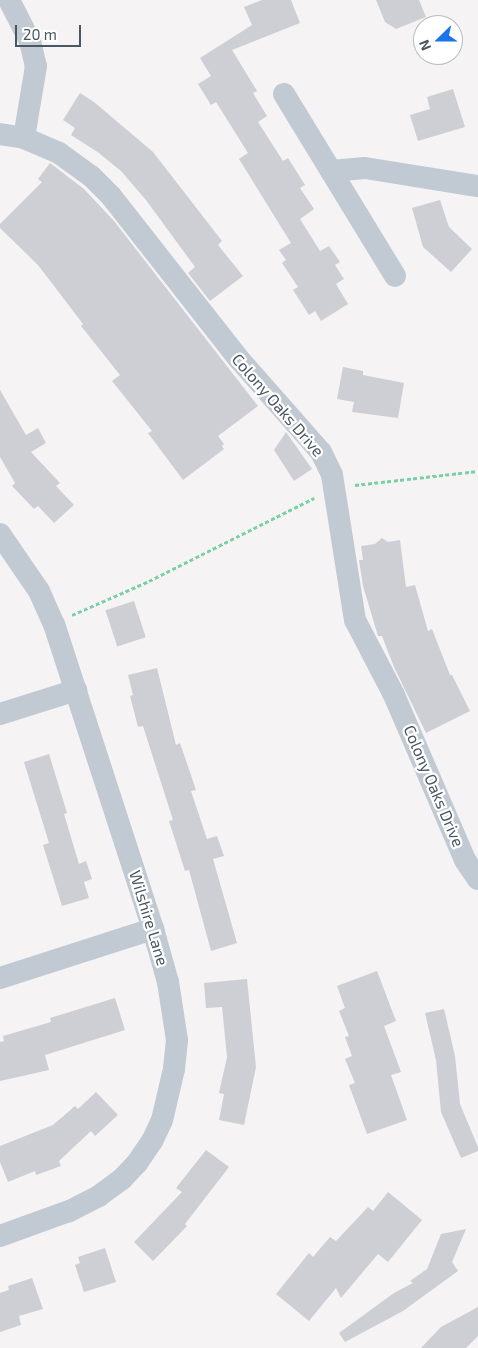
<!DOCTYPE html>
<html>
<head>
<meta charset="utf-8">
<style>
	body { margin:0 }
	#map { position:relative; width:478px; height:1348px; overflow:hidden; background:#f5f3f3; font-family:"Exo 2",sans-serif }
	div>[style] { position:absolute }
	.building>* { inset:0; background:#cdcfd5; transform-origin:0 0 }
	.path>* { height:3px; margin-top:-1.5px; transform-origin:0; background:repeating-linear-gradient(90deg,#7ad0a6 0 4px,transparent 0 6.5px) }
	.minor>* { height:22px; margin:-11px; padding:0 11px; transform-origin:11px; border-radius:11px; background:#c1cad2 }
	span { translate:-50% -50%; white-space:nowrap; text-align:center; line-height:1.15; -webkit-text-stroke:4.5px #fff; paint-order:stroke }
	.street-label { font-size:16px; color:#4a5661 }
	.north { position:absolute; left:413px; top:15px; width:50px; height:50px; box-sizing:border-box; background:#fff; border:1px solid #b7bbc0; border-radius:50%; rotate:248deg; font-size:14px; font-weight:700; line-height:20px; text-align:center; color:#4a5661 }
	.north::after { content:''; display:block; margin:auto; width:18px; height:22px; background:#1a73e8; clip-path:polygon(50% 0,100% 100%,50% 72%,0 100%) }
	.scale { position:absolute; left:15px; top:25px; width:66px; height:22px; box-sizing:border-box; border:2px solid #4a5661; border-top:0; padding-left:6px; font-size:15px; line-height:18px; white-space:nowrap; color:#4a5661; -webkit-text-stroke:4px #fff; paint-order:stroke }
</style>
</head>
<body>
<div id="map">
	<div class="building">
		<div style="clip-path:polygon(262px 0,291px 0,300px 23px,232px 50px,257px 91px,253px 93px,267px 116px,258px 122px,283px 161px,288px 158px,305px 185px,300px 188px,314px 209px,300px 219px,320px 251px,329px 246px,340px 262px,335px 265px,344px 279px,336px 284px,348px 304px,321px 321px,315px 311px,309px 315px,293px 290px,298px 287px,282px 263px,286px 260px,279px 250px,291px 243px,239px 159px,248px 153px,216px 102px,211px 105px,198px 84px,211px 76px,200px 58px,252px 25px,244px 7px)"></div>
		<div style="clip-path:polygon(376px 0,419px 0,426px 17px,396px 29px,385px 22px)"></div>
		<div style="clip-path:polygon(453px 89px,465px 127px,418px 141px,410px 115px,430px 109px,427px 97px)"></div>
		<div style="clip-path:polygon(80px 93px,94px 102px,153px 152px,222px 241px,218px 245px,243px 276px,210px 301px,188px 273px,195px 267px,146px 200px,121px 171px,99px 153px,71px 135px,75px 128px,63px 120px)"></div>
		<div style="clip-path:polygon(50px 163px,84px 189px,114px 221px,258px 406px,218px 436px,224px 444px,222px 446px,224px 449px,183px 480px,148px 433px,152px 431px,112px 381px,120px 375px,81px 326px,83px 324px,38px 265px,0 228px,0 224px,42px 182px,38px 179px)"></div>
		<div style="clip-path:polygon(440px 200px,449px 227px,472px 249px,451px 272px,423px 247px,412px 208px)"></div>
		<div style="clip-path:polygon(343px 367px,363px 371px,363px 375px,404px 383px,398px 418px,352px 412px,354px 402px,337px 399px)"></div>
		<div style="clip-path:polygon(0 390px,26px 435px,38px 428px,46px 443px,31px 452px,60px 483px,56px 486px,74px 505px,54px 523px,38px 506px,34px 509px,12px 486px,15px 483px,0 457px)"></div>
		<div style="clip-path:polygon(286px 432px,312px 469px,294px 481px,274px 450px)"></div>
		<div style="clip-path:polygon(382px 538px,388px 542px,400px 540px,406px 587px,415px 585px,428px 631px,432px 629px,450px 675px,452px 675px,470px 711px,426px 733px,394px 667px,382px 636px,378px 636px,363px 586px,359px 560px,363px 560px,361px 546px,375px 544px)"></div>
		<div style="left:134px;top:601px;width:38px;height:30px;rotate:72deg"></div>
		<div style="clip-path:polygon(157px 668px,176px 745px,180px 743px,196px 790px,191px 791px,207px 839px,217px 836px,224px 856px,213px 859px,237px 943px,211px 951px,189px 870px,185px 871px,169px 821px,173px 820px,143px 726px,138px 727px,130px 696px,133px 695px,128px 675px)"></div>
		<div style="clip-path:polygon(49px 754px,67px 813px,64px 814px,79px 864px,86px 861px,92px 879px,84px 882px,89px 898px,62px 906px,43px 845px,49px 843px,24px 762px)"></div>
		<div style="clip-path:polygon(377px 971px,396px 1021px,384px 1026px,401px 1072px,391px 1075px,407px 1120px,367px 1134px,349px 1085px,355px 1083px,345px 1059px,352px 1056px,345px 1037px,349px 1036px,339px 1011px,345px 1008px,337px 986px)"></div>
		<div style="clip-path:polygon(247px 979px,256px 1067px,244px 1125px,219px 1120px,224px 1094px,219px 1093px,227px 1057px,222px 1007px,206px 1008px,204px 983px)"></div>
		<div style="clip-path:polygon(115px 998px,125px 1030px,45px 1055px,49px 1070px,0 1081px,0 1042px,4px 1041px,3px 1036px,51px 1022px,50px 1018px)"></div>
		<div style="clip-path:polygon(444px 1009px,455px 1056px,460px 1104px,478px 1147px,478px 1151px,461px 1158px,441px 1112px,436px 1060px,425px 1013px)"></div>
		<div style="clip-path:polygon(96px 1092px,118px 1115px,95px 1136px,91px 1131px,59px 1161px,61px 1166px,36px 1175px,35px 1171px,8px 1182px,0 1162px,0 1146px,53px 1125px,75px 1106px,78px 1109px)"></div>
		<div style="clip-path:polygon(206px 1150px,229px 1167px,185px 1224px,187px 1226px,153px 1261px,134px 1242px,182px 1192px,176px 1188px)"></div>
		<div style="clip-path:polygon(388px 1192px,422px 1220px,388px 1262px,378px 1254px,341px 1298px,336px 1288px,309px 1321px,276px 1294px,309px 1253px,313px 1257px,330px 1237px,336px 1241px,368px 1207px,373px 1211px)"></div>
		<div style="clip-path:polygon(466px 1229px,452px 1262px,458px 1271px,403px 1311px,345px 1342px,339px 1333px,394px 1293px,413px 1283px,410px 1281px,427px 1269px,441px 1234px)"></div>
		<div style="clip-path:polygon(105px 1248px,116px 1282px,84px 1292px,75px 1265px,80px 1263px,78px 1257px)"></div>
		<div style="clip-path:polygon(32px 1278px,43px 1309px,19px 1316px,21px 1325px,0 1332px,0 1293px,9px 1290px,8px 1286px)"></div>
		<div style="clip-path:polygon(478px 1307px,478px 1336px,466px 1348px,421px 1348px,441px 1327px)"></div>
	</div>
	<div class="path">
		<div style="left:355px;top:485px;width:124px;rotate:-6.5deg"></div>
		<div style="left:72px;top:615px;width:84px;rotate:-23.8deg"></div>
		<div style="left:149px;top:581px;width:185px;rotate:-26.7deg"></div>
	</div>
	<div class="minor">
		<div style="left:9px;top:0;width:46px;rotate:62.9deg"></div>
		<div style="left:30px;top:41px;width:26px;rotate:77deg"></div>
		<div style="left:36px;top:66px;width:73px;rotate:99.5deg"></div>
		<div style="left:284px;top:94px;width:213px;rotate:58.6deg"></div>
		<div style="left:0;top:134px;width:24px;rotate:9deg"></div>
		<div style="left:24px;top:138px;width:38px;rotate:23deg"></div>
		<div style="left:59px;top:153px;width:39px;rotate:36deg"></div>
		<div style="left:91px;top:176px;width:28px;rotate:45deg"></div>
		<div style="left:111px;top:196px;width:206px;rotate:51.9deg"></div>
		<div style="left:238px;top:358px;width:125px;rotate:48.6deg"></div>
		<div style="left:321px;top:452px;width:25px;rotate:64deg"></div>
		<div style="left:332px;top:475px;width:147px;rotate:81deg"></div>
		<div style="left:355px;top:620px;width:85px;rotate:62.5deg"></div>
		<div style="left:394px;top:695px;width:180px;rotate:66.7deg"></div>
		<div style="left:465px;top:860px;width:23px;rotate:56deg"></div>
		<div style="left:331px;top:171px;width:34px;rotate:-5deg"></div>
		<div style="left:365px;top:168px;width:114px;rotate:9.1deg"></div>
		<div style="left:0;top:534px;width:69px;rotate:55.6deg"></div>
		<div style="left:39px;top:591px;width:36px;rotate:66deg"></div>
		<div style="left:54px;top:624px;width:321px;rotate:72deg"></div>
		<div style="left:153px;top:929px;width:55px;rotate:74.2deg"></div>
		<div style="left:168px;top:982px;width:59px;rotate:81.2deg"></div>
		<div style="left:177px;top:1040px;width:29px;rotate:96deg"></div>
		<div style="left:174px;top:1069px;width:52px;rotate:103.2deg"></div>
		<div style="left:162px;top:1120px;width:23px;rotate:115deg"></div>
		<div style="left:152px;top:1141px;width:27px;rotate:124deg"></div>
		<div style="left:137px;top:1163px;width:22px;rotate:133deg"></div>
		<div style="left:122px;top:1179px;width:29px;rotate:144deg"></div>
		<div style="left:99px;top:1196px;width:34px;rotate:153deg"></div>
		<div style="left:69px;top:1211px;width:73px;rotate:160.1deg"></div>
		<div style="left:0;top:714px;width:80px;rotate:-17.5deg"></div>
		<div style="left:0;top:978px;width:161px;rotate:-17.8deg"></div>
	</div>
	<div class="street-label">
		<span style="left:278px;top:405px;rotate:49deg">Colony Oaks Drive</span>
		<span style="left:434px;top:786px;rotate:67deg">Colony Oaks Drive</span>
		<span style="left:149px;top:918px;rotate:73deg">Wilshire Lane</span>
	</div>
	<div class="north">N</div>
	<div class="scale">20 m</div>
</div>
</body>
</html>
